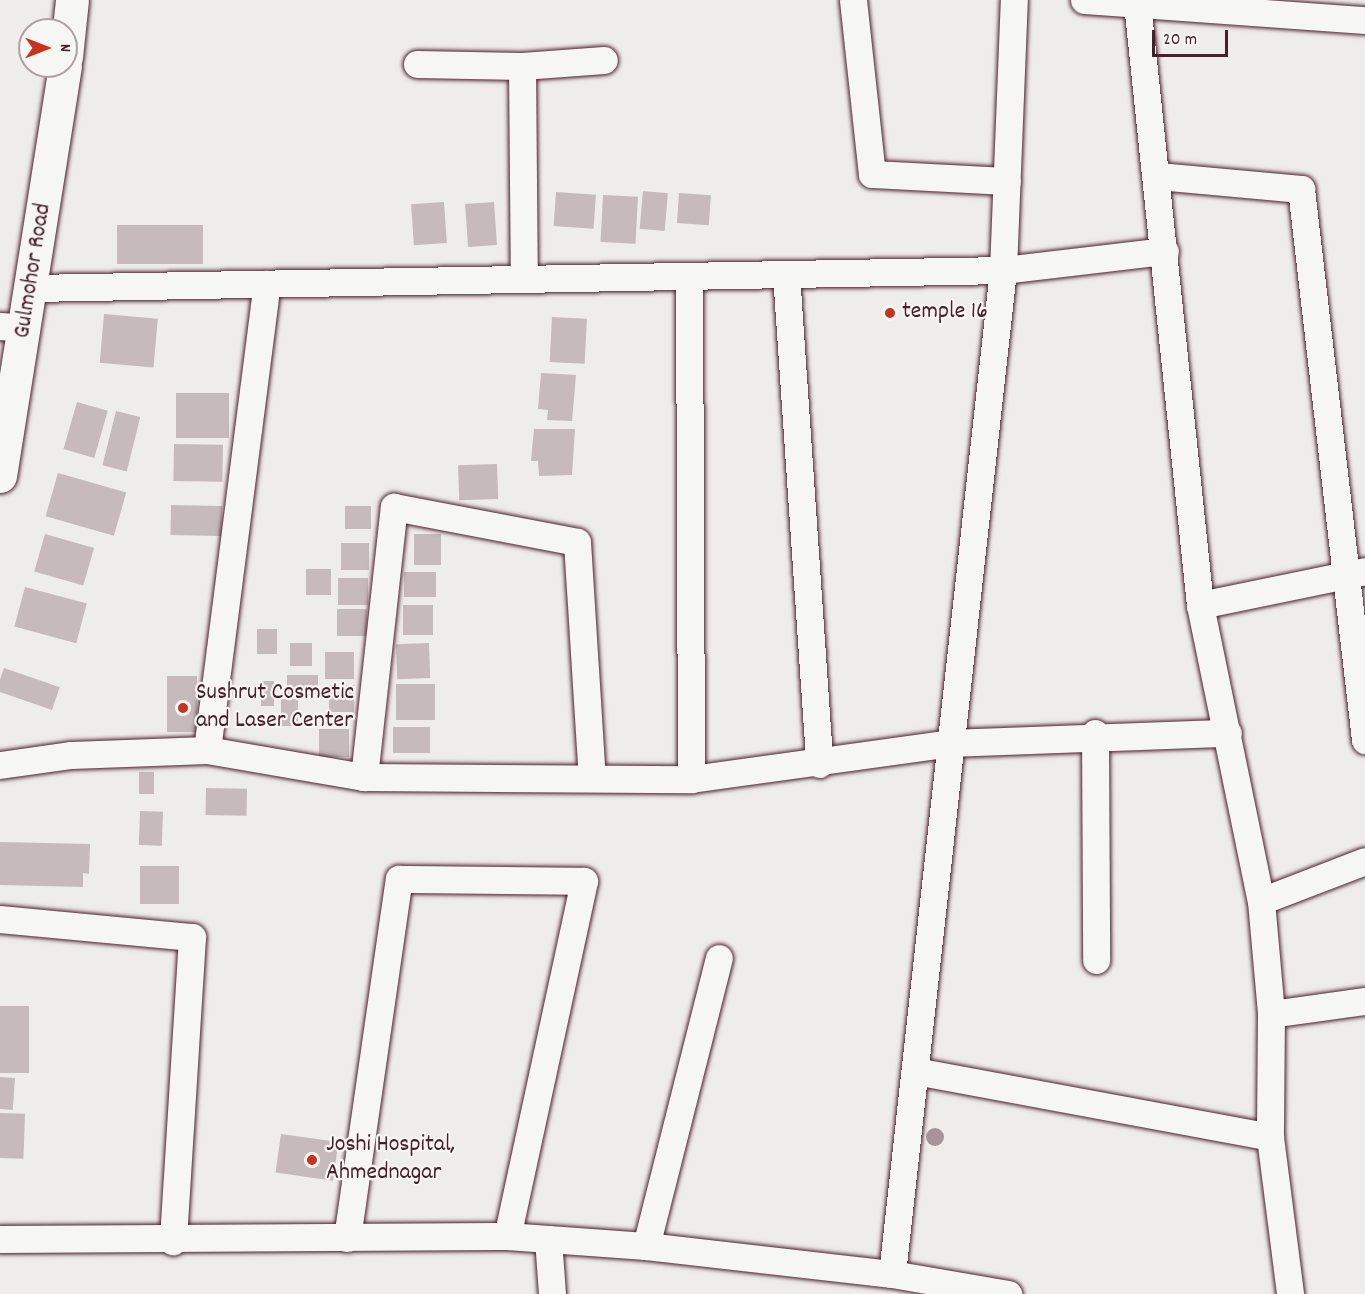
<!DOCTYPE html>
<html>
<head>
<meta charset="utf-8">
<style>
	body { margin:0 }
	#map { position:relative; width:1365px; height:1294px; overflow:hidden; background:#efedea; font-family:Dekko,sans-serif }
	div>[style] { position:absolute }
	.building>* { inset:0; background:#c6babb; transform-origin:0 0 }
	.roads { filter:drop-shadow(0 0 2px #4a1f2b) drop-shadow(0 0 2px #4a1f2b) }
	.street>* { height:27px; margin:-13.5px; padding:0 13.5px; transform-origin:13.5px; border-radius:13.5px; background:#f6f6f2 }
	.secondary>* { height:33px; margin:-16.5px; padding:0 16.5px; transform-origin:16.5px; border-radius:16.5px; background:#f6f6f2 }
	.trees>* { width:18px; height:18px; margin:-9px; border-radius:50%; background:#a89498 }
	.dots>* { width:16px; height:16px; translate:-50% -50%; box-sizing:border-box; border:3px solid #f6f6f2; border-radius:50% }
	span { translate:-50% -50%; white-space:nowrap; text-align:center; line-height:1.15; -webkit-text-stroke:4.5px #f6f6f2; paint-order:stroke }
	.street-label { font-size:24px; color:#4a1f2b }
	.poi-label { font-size:24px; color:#4a1f2b }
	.left { translate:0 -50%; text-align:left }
	.north { position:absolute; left:18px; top:18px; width:60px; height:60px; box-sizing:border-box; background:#f6f6f2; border:2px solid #b1a0a2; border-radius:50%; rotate:90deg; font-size:16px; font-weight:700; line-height:24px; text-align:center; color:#4a1f2b }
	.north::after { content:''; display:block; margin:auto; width:21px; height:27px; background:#c8321e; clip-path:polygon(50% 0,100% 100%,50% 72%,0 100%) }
	.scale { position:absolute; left:1152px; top:30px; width:76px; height:27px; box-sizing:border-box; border:3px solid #4a1f2b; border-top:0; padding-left:8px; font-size:18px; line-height:21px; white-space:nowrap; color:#4a1f2b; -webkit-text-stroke:4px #f6f6f2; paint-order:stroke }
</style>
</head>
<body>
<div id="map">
	<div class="building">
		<div style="left:643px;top:191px;width:25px;height:38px;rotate:5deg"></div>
		<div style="left:556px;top:192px;width:40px;height:34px;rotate:4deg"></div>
		<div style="left:679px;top:193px;width:32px;height:30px;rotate:4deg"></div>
		<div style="left:603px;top:195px;width:35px;height:47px;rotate:3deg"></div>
		<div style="left:444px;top:202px;width:41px;height:33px;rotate:86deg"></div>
		<div style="left:494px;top:202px;width:43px;height:29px;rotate:86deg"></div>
		<div style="left:117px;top:225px;width:86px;height:39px"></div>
		<div style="left:104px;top:314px;width:54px;height:49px;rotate:5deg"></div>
		<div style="left:552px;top:317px;width:35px;height:45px;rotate:3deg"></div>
		<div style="clip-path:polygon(541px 373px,576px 375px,572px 421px,547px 420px,548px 410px,538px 409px)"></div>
		<div style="left:176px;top:393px;width:53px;height:45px"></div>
		<div style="left:77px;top:402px;width:32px;height:49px;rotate:16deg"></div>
		<div style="left:116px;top:411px;width:25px;height:56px;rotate:14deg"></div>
		<div style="clip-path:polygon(534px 429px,575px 429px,572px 475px,539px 476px,538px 461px,531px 461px)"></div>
		<div style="left:174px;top:444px;width:49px;height:37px;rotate:1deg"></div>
		<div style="left:497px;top:464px;width:35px;height:39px;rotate:88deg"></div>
		<div style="left:58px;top:473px;width:71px;height:45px;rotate:16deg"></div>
		<div style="left:171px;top:505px;width:51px;height:30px;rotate:1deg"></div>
		<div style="left:345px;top:506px;width:26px;height:23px"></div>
		<div style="left:45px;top:534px;width:51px;height:39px;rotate:16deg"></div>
		<div style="left:414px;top:534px;width:27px;height:31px"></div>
		<div style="left:341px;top:543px;width:28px;height:27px"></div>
		<div style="left:306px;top:569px;width:25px;height:26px"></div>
		<div style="left:404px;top:572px;width:32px;height:25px"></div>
		<div style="left:338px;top:578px;width:30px;height:27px"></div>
		<div style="left:25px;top:587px;width:64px;height:41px;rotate:15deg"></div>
		<div style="left:403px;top:605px;width:30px;height:30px"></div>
		<div style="left:367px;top:609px;width:27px;height:30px;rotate:90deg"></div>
		<div style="left:257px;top:629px;width:20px;height:25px"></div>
		<div style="left:290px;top:643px;width:22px;height:23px"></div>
		<div style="left:429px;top:643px;width:35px;height:33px;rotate:88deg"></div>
		<div style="left:325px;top:652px;width:29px;height:27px"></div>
		<div style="left:4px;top:668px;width:59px;height:24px;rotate:19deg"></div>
		<div style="left:287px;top:675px;width:31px;height:19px"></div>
		<div style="left:167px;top:676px;width:30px;height:56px"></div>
		<div style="left:261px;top:681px;width:13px;height:25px"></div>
		<div style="left:396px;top:684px;width:39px;height:36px"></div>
		<div style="left:329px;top:685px;width:25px;height:27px"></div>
		<div style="left:281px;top:699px;width:17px;height:27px"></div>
		<div style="left:393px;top:727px;width:37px;height:26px"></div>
		<div style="left:319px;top:729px;width:30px;height:28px"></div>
		<div style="left:139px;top:772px;width:15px;height:22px"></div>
		<div style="left:206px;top:788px;width:41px;height:27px;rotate:1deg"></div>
		<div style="left:140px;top:811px;width:23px;height:34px;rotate:2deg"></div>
		<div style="clip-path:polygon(0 842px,90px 844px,89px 874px,83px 873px,83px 887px,0 885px)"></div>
		<div style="left:140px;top:866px;width:39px;height:38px"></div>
		<div style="left:0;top:1006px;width:29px;height:67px"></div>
		<div style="left:0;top:1077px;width:15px;height:32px;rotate:4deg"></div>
		<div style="left:0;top:1113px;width:25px;height:45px;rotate:2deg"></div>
		<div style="left:281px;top:1134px;width:58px;height:39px;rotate:8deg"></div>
	</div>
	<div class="roads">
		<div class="street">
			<div style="left:853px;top:0;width:175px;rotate:83.8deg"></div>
			<div style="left:872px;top:174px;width:135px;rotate:3deg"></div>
			<div style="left:1084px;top:0;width:282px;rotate:4.1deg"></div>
			<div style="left:1137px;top:3px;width:605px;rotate:84.03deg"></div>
			<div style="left:1200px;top:605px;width:302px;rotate:78.4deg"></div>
			<div style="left:1261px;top:901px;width:113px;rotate:84.9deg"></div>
			<div style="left:1271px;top:1014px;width:123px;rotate:90.5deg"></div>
			<div style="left:1270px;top:1137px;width:158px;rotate:82.7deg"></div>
			<div style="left:417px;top:64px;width:105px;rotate:1.1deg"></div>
			<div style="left:522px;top:66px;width:82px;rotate:-4.2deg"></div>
			<div style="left:522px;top:66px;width:213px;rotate:89.5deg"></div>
			<div style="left:1158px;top:176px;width:144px;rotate:5.2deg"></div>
			<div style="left:1301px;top:189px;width:555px;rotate:83.37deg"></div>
			<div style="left:786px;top:274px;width:491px;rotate:86.1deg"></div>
			<div style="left:689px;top:276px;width:503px;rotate:89.77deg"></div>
			<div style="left:32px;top:288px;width:971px;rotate:-1.06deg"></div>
			<div style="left:1003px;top:270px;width:270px;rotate:-87.7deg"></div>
			<div style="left:0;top:326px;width:26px;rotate:4deg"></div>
			<div style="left:1200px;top:605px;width:168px;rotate:-11.6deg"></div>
			<div style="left:1095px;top:733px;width:227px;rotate:89.7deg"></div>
			<div style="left:207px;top:750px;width:470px;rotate:-82.7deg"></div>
			<div style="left:0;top:765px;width:72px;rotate:-8deg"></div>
			<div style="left:71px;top:755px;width:136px;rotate:-2.1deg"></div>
			<div style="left:207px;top:750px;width:159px;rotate:9.8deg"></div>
			<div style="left:364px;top:777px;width:327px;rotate:0.4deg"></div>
			<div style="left:691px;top:779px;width:260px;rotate:-7.9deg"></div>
			<div style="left:949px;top:743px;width:279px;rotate:-2.1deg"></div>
			<div style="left:364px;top:777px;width:272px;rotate:-83.7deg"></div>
			<div style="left:394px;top:507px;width:186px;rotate:10.8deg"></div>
			<div style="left:577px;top:542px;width:236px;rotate:86.4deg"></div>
			<div style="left:1261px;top:901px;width:111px;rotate:-21deg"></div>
			<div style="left:0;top:919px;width:193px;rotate:5.4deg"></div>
			<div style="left:192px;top:937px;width:305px;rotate:93.6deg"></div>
			<div style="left:1271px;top:1014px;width:95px;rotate:-7.9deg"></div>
			<div style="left:915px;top:1071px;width:361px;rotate:10.5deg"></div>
			<div style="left:347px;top:1238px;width:363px;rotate:-81.8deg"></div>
			<div style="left:399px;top:879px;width:185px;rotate:0.6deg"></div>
			<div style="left:584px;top:881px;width:363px;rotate:102.2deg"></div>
			<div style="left:0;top:1239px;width:507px;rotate:-0.34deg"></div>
			<div style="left:507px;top:1236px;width:139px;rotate:4.1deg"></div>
			<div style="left:646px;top:1246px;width:248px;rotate:6.5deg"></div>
			<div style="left:892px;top:1274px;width:118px;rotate:9.8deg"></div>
			<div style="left:548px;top:1239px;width:55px;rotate:85.8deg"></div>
			<div style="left:646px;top:1246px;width:297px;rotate:-75.8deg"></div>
			<div style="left:892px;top:1274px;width:1010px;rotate:-83.69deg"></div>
			<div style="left:1003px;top:270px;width:163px;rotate:-6.7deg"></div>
		</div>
		<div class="secondary">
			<div style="left:66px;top:57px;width:57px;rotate:-84deg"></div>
			<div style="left:0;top:476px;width:415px;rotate:-81deg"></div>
		</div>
	</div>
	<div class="trees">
		<div style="left:935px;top:1137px"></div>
	</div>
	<div class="dots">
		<div style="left:890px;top:313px;background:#c8321e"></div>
		<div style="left:183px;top:708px;background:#c8321e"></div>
		<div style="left:312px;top:1160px;background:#c8321e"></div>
	</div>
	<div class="street-label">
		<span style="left:34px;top:271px;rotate:-81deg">Gulmohor Road</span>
	</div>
	<div class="poi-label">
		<span class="left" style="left:902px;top:313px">temple 16</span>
		<span class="left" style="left:196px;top:708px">Sushrut Cosmetic<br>and Laser Center</span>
		<span class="left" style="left:326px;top:1160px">Joshi Hospital,<br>Ahmednagar</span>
	</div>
	<div class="north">N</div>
	<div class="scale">20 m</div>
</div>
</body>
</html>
